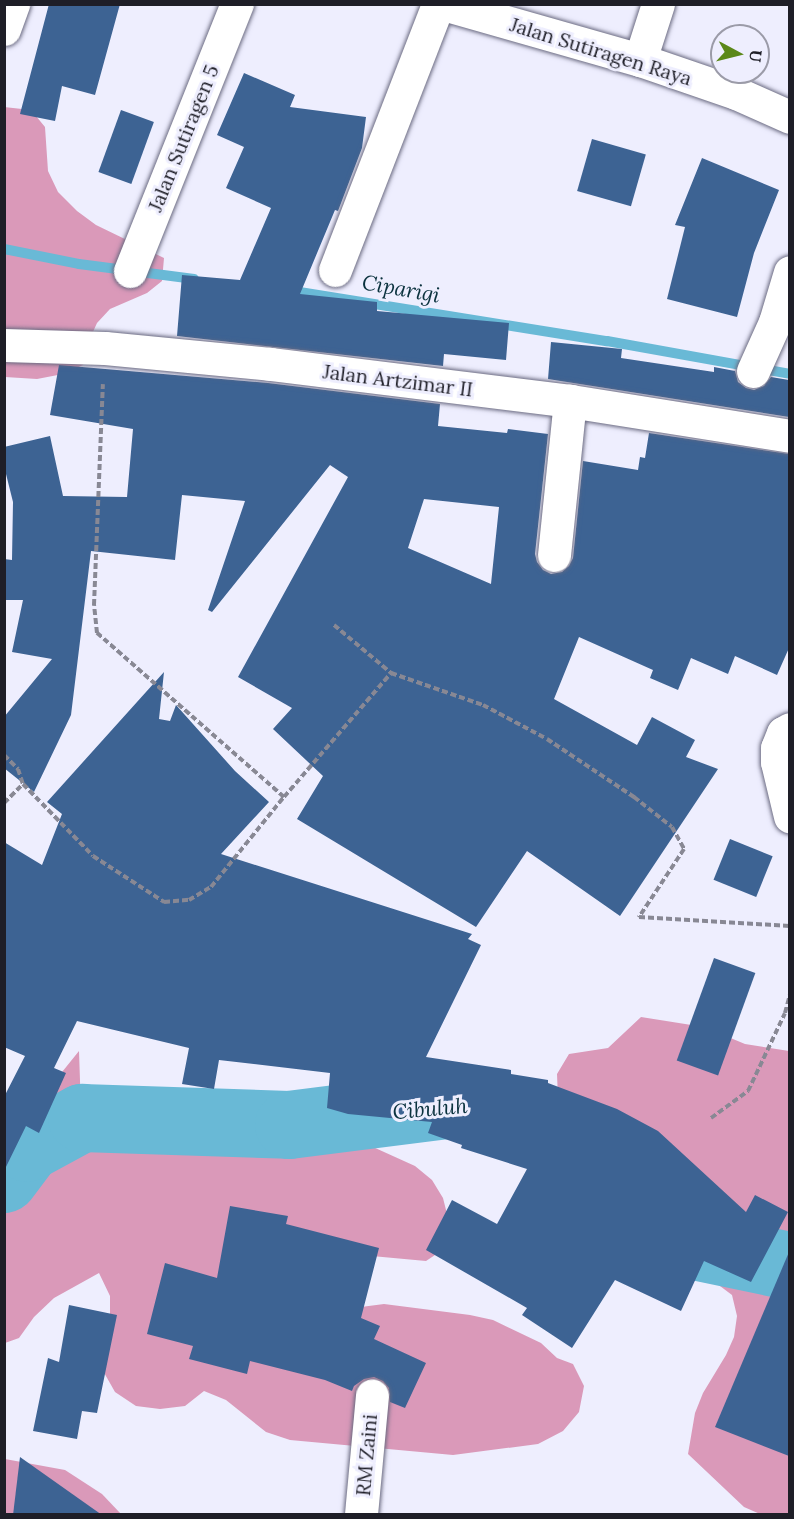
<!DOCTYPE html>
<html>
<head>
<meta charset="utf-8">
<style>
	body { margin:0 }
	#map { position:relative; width:794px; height:1519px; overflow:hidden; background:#eeeefe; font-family:Lora,serif }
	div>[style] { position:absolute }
	.forest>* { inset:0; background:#da99b9 }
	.stream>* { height:10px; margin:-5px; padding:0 5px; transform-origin:5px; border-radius:5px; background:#69b9d6 }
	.river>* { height:68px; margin:-34px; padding:0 34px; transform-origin:34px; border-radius:34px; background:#69b9d6 }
	.building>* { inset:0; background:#3d6393; transform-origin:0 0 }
	.path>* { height:4px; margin-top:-2px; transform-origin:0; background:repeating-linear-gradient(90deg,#888894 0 6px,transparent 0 9px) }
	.roads { filter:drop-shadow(0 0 2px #6b6b82) drop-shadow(0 0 2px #6b6b82) }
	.street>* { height:33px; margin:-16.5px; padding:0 16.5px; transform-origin:16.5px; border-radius:16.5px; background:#fff }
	span { translate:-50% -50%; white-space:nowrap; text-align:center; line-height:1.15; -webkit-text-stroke:6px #eeeefe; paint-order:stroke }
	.street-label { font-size:20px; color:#1e1e27 }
	.water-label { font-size:21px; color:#0b323e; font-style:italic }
	.frame { position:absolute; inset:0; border:6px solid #1e1e27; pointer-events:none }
	.north { position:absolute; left:710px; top:24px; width:60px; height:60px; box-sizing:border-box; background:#eeeefe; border:2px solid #9b9ba8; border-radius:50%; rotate:97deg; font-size:16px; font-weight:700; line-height:24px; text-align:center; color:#1e1e27 }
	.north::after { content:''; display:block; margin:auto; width:21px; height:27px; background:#5b8819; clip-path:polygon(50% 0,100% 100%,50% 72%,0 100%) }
</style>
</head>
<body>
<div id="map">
	<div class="forest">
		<div style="clip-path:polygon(4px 107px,31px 110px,45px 127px,48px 171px,58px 192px,77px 211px,96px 225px,164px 258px,162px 281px,147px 293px,110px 309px,97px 323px,87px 345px,83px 365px,63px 374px,37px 379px,5px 377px)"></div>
		<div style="clip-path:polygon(641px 1017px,704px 1027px,745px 1044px,789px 1051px,789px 1327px,787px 1326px,775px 1382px,789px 1386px,789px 1514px,760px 1514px,744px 1507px,688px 1454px,695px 1413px,703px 1393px,726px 1355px,734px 1337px,737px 1316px,732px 1295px,712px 1280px,709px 1265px,558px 1099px,557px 1074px,569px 1054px,608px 1048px)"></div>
		<div style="clip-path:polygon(79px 1051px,81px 1110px,102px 1112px,139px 1129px,188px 1135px,233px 1138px,278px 1134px,325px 1136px,373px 1147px,415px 1166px,432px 1180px,443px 1198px,449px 1222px,444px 1249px,426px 1261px,350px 1254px,361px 1307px,384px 1304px,470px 1315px,493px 1320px,541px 1343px,557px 1358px,573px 1364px,584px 1386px,579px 1412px,563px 1431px,538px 1444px,453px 1455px,290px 1440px,266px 1432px,226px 1400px,204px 1391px,185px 1406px,160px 1409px,136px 1406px,115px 1392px,102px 1369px,110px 1322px,110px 1296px,99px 1273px,54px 1298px,34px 1317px,19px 1338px,5px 1343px,5px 1129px,29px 1113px)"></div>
		<div style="clip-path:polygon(5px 1459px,65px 1470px,102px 1494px,121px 1514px,5px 1514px)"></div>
	</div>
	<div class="stream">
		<div style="left:4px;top:249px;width:76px;rotate:11.3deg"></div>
		<div style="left:79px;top:264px;width:116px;rotate:7.4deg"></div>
		<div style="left:287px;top:290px;width:324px;rotate:9.1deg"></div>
		<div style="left:607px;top:341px;width:186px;rotate:10.2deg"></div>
	</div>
	<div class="river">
		<div style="left:4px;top:1179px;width:39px;rotate:-53deg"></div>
		<div style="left:27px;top:1148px;width:63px;rotate:-28.6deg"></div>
		<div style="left:82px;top:1118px;width:207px;rotate:1.9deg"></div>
		<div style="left:289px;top:1125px;width:167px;rotate:-7.2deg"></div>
		<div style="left:670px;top:1241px;width:123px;rotate:11.8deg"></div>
	</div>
	<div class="building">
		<div style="clip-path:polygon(49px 4px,120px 4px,95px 95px,62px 86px,55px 121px,20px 114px)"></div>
		<div style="clip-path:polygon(244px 73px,295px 95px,290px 107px,366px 117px,362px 148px,338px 211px,335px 210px,300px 294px,377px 302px,377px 311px,509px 323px,506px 360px,444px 354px,443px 366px,177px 336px,182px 275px,240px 280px,271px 208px,226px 188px,244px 147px,217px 135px)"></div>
		<div style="left:121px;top:110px;width:35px;height:66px;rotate:20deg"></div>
		<div style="left:592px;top:139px;width:56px;height:54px;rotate:16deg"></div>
		<div style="clip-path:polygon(702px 158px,779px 190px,754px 253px,737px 317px,667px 299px,685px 227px,675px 225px)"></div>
		<div style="clip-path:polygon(551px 342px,622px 349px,621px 358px,714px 372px,714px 367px,735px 371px,738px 382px,746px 388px,754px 390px,764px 386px,771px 377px,789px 380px,789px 417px,548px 379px)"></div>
		<div style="clip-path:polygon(evenodd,59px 365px,268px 383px,440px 404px,438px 426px,507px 433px,508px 429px,548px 434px,535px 554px,537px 562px,543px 570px,551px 574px,562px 572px,569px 566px,573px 558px,583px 461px,638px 470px,640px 457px,645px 458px,649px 433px,789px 454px,789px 648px,777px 675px,735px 656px,728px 674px,691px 658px,678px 690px,650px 678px,653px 670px,579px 637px,554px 699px,637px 745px,652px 717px,695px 740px,686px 757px,718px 769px,620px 916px,527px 851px,476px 927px,297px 819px,323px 776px,273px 729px,292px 708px,238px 677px,348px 477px,330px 465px,212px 612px,208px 610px,245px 501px,182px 495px,175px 560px,91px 551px,71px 715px,34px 792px,4px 768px,4px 717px,52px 659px,12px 652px,23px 600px,4px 600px,4px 559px,12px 560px,13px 502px,4px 466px,4px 447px,50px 436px,63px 496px,127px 497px,133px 429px,50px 415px,59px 365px,424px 499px,499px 507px,491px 584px,408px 548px,424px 499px)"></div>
		<div style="clip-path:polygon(164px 672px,159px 719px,170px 721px,176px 705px,235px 771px,269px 802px,221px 854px,472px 934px,468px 939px,481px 945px,426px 1057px,511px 1070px,511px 1074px,548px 1080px,548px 1083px,617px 1109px,658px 1131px,746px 1212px,755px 1195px,788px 1212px,751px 1282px,704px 1261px,681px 1311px,615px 1280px,572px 1348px,522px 1315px,527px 1308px,426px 1250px,452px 1200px,497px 1224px,527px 1169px,461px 1148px,462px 1145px,428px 1133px,432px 1122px,348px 1114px,327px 1108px,330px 1073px,219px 1060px,214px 1089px,182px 1084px,189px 1048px,77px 1021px,54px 1068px,66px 1073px,39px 1133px,26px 1126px,4px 1171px,4px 1097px,25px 1056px,4px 1047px,4px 842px,42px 865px,62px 814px,47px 802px)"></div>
		<div style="left:730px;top:839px;width:46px;height:44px;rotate:22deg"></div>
		<div style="left:714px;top:958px;width:44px;height:109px;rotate:20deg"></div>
		<div style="clip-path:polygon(230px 1206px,288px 1216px,286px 1224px,379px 1248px,361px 1318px,380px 1326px,374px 1339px,426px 1363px,405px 1408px,390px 1402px,389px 1388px,383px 1381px,374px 1377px,364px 1379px,354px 1386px,352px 1391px,325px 1380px,250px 1361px,247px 1374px,189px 1359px,193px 1346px,147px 1334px,165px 1263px,217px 1278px)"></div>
		<div style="clip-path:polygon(789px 1252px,789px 1456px,715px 1427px)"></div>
		<div style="clip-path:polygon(69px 1305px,117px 1315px,97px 1413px,82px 1411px,77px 1439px,33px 1431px,48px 1358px,59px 1362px)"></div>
		<div style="clip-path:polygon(20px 1457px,102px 1515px,13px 1515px)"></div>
	</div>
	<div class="path">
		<div style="left:334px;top:625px;width:75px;rotate:40.1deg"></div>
		<div style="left:391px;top:673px;width:97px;rotate:19.2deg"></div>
		<div style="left:483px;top:705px;width:72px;rotate:28deg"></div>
		<div style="left:547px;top:739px;width:105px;rotate:33.7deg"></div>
		<div style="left:634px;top:797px;width:48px;rotate:38.3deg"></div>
		<div style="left:672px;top:827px;width:25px;rotate:61deg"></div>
		<div style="left:684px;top:849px;width:82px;rotate:123.5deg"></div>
		<div style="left:639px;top:917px;width:151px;rotate:3.4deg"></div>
		<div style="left:4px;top:755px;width:20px;rotate:45deg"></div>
		<div style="left:18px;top:769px;width:16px;rotate:72deg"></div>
		<div style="left:23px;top:784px;width:100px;rotate:45.8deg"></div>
		<div style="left:93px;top:856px;width:85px;rotate:32.9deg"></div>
		<div style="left:164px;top:902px;width:25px;rotate:-5deg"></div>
		<div style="left:189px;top:900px;width:26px;rotate:-31deg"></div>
		<div style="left:211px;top:887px;width:116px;rotate:-51deg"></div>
		<div style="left:284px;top:797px;width:249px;rotate:-138.7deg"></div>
		<div style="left:97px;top:633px;width:28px;rotate:-96deg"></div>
		<div style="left:94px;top:605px;width:221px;rotate:-87.7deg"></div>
		<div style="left:284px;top:797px;width:164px;rotate:-49.2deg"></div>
		<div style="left:4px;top:803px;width:27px;rotate:-45deg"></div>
		<div style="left:711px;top:1118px;width:46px;rotate:-36.1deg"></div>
		<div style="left:748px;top:1091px;width:86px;rotate:-64.6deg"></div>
		<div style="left:785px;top:1013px;width:20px;rotate:-75deg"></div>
	</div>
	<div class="roads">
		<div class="street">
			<div style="left:443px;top:4px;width:205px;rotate:15.9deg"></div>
			<div style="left:640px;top:60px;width:102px;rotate:19deg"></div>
			<div style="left:736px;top:93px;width:59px;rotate:24deg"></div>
			<div style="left:4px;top:29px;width:27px;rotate:-70deg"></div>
			<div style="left:640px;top:60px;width:59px;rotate:-72.2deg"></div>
			<div style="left:335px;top:270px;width:285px;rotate:-68.8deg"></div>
			<div style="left:130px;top:271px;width:288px;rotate:-68.2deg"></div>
			<div style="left:4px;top:345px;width:101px;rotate:1.7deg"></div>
			<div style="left:105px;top:348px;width:166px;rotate:5.5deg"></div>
			<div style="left:270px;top:364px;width:302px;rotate:7deg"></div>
			<div style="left:570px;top:401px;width:223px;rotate:9deg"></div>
			<div style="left:753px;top:371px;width:54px;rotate:-65.8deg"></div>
			<div style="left:775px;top:322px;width:52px;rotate:-73.3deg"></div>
			<div style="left:554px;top:555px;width:155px;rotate:-84.1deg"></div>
			<div style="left:790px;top:729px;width:8px;rotate:150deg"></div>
			<div style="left:783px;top:733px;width:16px;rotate:112deg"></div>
			<div style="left:777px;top:748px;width:14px;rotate:90deg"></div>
			<div style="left:777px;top:762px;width:56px;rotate:76.5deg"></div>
			<div style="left:361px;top:1514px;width:119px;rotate:-84.7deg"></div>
		</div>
	</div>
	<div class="street-label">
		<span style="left:601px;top:51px;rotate:17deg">Jalan Sutiragen Raya</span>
		<span style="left:183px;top:138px;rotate:-68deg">Jalan Sutiragen 5</span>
		<span style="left:398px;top:380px;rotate:7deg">Jalan Artzimar II</span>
		<span style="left:366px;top:1455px;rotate:-85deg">RM Zaini</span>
	</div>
	<div class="water-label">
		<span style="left:401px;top:289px;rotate:10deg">Ciparigi</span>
		<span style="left:430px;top:1109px;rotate:-5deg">Cibuluh</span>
	</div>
	<div class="frame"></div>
	<div class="north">U</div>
</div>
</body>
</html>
